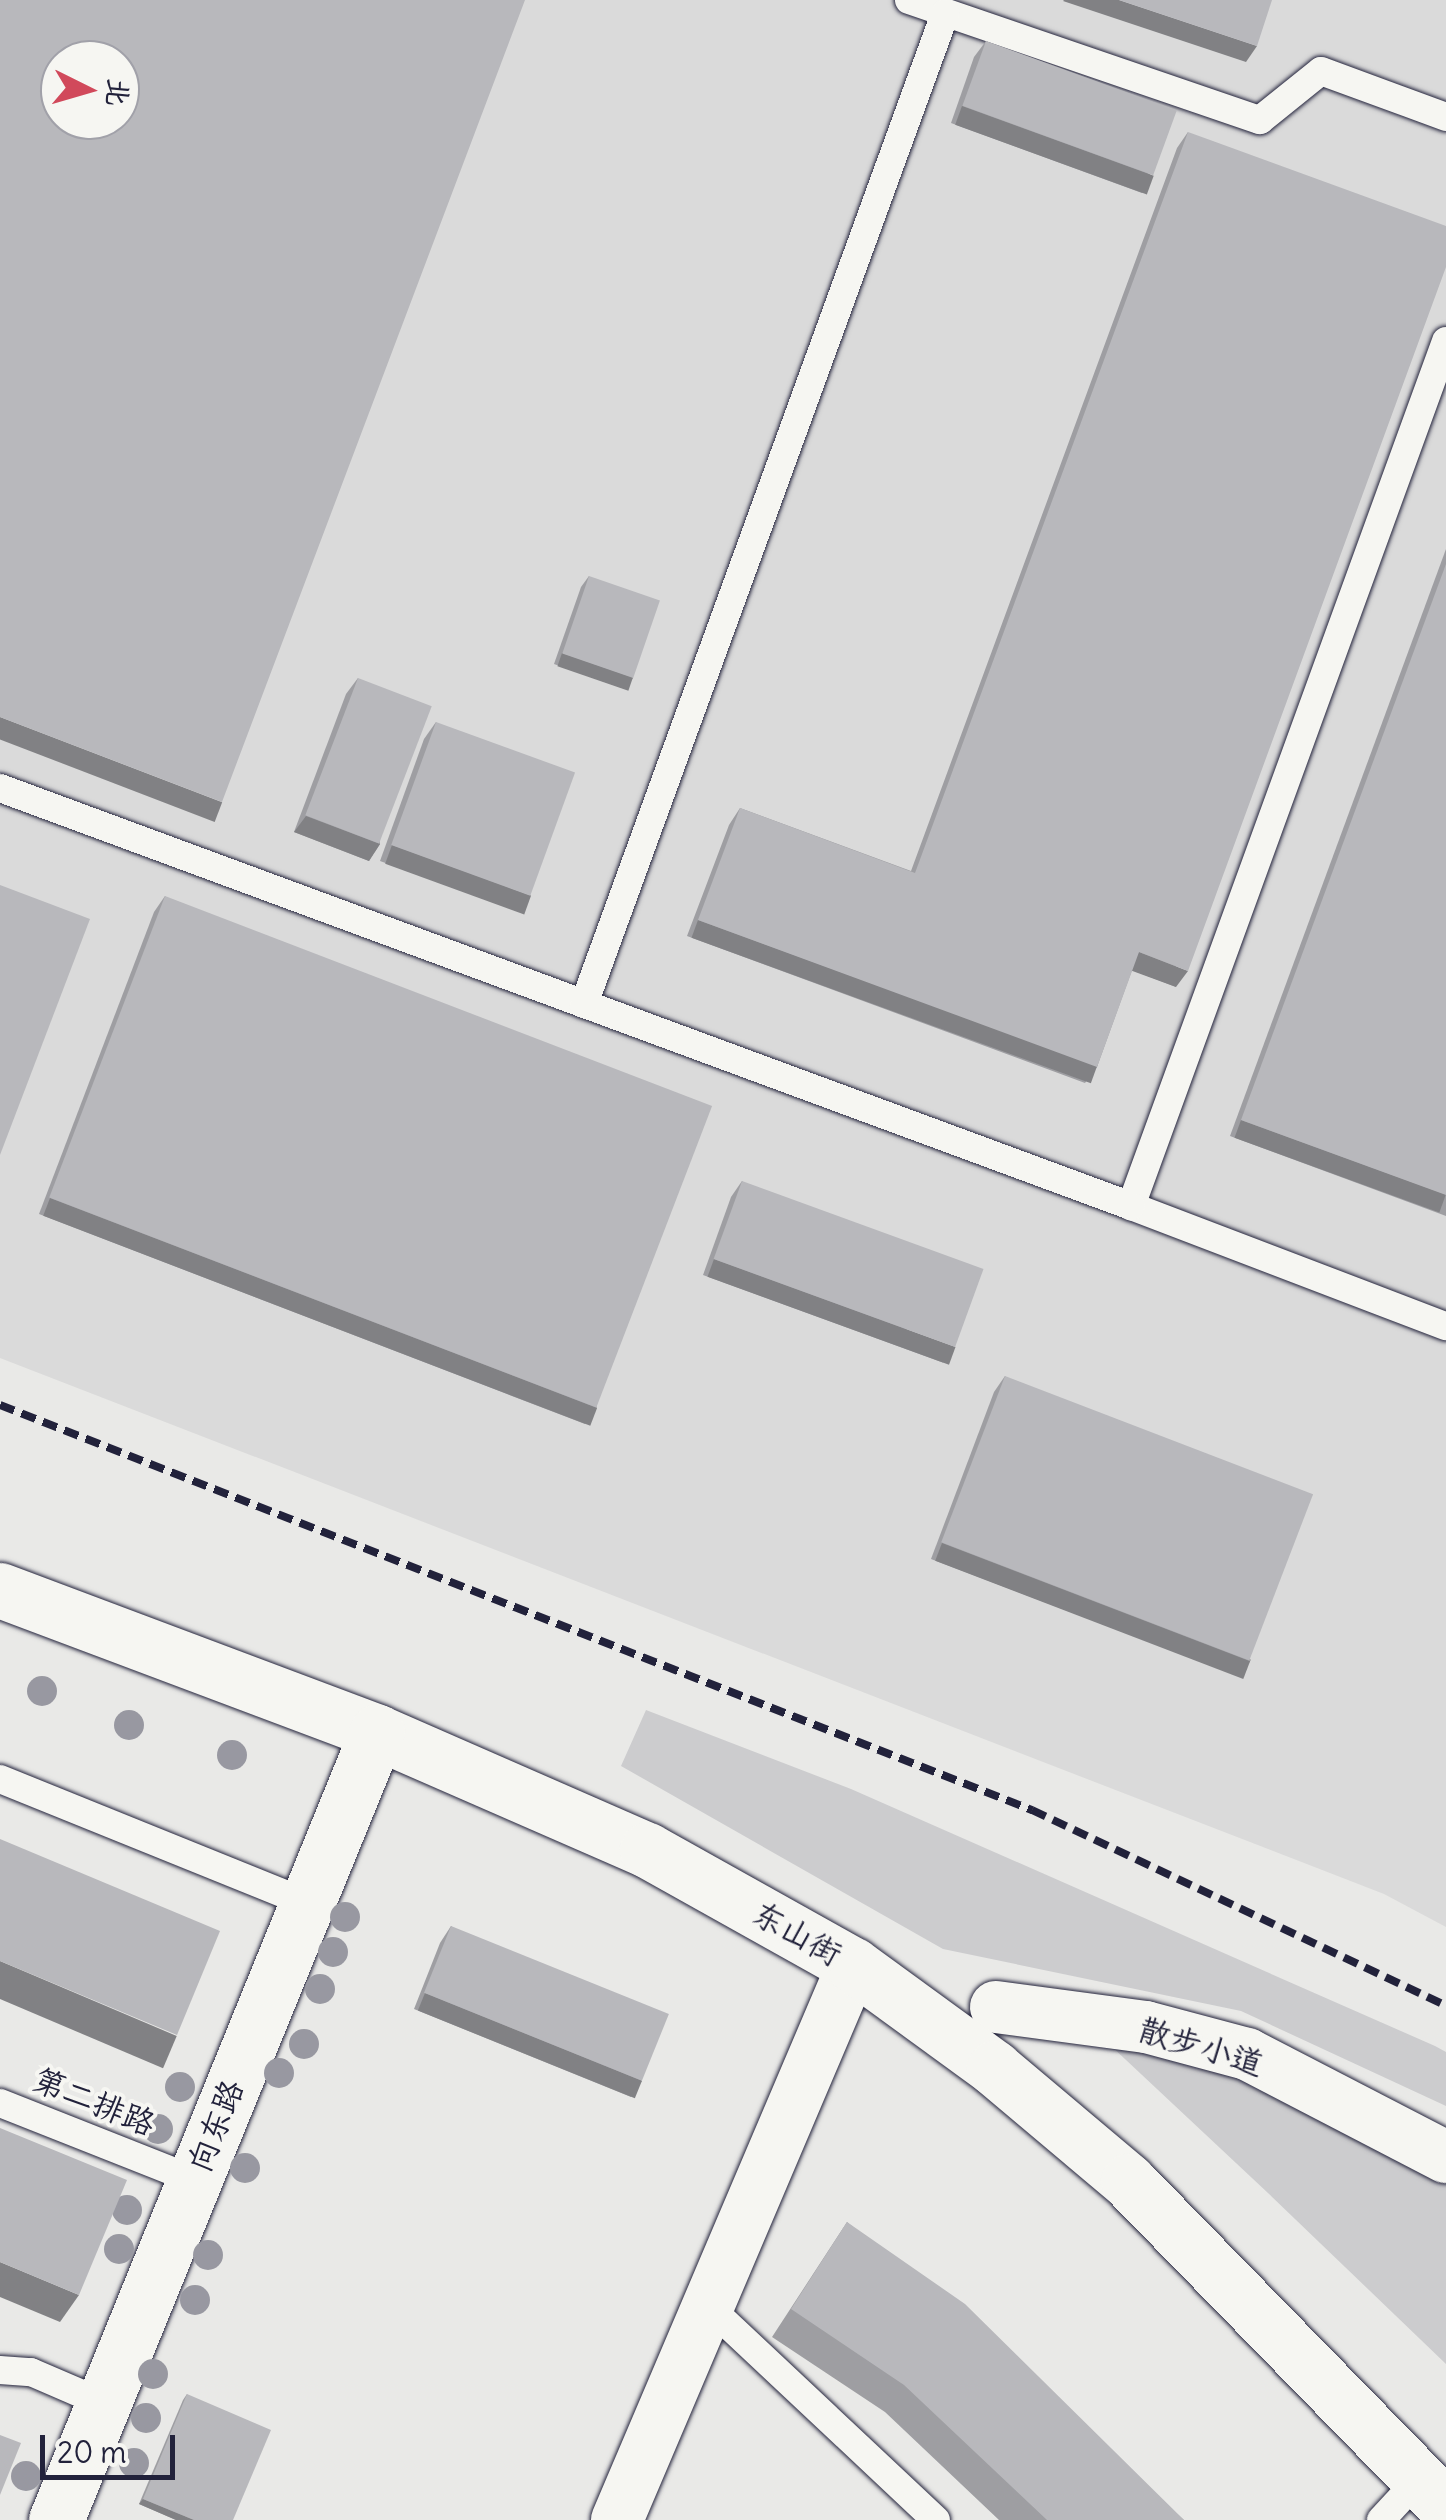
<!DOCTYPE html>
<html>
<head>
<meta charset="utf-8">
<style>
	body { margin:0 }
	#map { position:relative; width:1446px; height:2520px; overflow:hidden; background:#e9e9e7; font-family:Delius,"LXGW WenKai TC",sans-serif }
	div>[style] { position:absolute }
	.built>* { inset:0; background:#dadada }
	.green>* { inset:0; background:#ccccce }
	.roads { filter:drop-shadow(0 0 2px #22223b) drop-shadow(0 0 2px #22223b) }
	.lane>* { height:28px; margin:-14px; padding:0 14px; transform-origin:14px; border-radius:14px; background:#f6f6f2 }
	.street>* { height:52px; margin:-26px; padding:0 26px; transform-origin:26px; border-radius:26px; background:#f6f6f2 }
	.secondary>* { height:55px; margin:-27.5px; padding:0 27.5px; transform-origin:27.5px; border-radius:27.5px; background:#f6f6f2 }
	.rail>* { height:8px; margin-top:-4px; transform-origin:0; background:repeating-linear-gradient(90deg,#22223b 0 15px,transparent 0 23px) }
	.trees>* { width:30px; height:30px; margin:-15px; border-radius:50%; background:#9898a1 }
	.wall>* { inset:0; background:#9e9ea2 }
	.shaded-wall>* { inset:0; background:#818184; transform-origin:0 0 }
	.building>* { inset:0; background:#b8b8bc; transform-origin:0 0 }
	span { translate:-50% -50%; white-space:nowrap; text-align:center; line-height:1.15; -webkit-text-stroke:8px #f6f6f2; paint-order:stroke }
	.street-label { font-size:32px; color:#22223b }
	.north { position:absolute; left:40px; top:40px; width:100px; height:100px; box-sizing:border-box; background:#f6f6f2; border:2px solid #a1a1a9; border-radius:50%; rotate:95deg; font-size:28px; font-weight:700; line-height:40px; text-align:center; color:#22223b }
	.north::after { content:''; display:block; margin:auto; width:35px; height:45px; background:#d1495b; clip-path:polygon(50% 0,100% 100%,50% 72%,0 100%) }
	.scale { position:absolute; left:40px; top:2435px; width:135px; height:45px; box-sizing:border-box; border:5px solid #22223b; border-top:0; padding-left:12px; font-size:30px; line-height:35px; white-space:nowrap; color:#22223b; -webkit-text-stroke:8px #f6f6f2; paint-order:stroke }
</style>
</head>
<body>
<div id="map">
	<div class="built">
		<div style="clip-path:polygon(evenodd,0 0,1446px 0,1446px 1927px,1384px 1894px,0 1358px,0 0,60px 60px,120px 60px,120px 120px,60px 120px,60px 60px)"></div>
	</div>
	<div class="green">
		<div style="clip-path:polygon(646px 1710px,851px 1789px,1435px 2046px,1446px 2052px,1446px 2106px,1241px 2011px,943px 1949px,621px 1766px)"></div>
		<div style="clip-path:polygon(1094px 2030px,1446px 2140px,1446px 2364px,1268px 2193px)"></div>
	</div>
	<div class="roads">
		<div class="lane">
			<div style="left:909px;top:0;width:371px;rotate:18.9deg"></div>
			<div style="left:1260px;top:120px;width:78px;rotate:-38.8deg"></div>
			<div style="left:1321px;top:71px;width:133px;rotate:20.2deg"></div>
			<div style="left:1446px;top:341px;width:921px;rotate:110.01deg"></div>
			<div style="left:1131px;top:1206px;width:337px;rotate:20.9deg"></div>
			<div style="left:0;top:788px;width:1206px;rotate:20.28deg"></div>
			<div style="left:584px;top:1004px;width:1054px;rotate:-69.97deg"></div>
			<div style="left:0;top:1779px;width:331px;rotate:22deg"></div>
			<div style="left:0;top:2103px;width:209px;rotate:21.6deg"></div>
			<div style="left:707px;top:2305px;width:314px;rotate:43.2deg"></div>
			<div style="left:0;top:2370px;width:31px;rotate:4deg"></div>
			<div style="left:31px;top:2372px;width:78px;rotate:23.3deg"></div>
			<div style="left:1381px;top:2520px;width:54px;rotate:-47.2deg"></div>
		</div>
		<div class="street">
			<div style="left:996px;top:2007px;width:151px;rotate:7.6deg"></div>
			<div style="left:1146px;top:2027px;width:105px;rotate:15deg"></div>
			<div style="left:1247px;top:2054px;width:224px;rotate:27.4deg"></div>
			<div style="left:617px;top:2520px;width:603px;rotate:-66.96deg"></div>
		</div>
		<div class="secondary">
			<div style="left:0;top:1590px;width:403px;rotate:20.6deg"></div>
			<div style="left:377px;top:1732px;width:295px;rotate:23.6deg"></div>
			<div style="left:647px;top:1850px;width:236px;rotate:29.2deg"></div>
			<div style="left:853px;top:1965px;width:175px;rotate:36.1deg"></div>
			<div style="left:994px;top:2068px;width:175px;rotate:40.1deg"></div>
			<div style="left:1128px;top:2181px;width:455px;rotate:45.7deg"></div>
			<div style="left:56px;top:2520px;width:851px;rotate:-67.84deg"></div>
		</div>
	</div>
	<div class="rail">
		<div style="left:0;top:1405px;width:1109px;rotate:21.43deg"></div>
		<div style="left:1032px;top:1810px;width:458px;rotate:25.3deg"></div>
	</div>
	<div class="trees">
		<div style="left:42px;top:1691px"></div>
		<div style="left:129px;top:1725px"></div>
		<div style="left:232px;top:1755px"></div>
		<div style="left:345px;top:1917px"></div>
		<div style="left:333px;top:1952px"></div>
		<div style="left:320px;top:1989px"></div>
		<div style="left:304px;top:2044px"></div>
		<div style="left:279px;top:2073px"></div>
		<div style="left:180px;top:2087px"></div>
		<div style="left:158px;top:2129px"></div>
		<div style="left:245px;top:2168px"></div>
		<div style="left:127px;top:2210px"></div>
		<div style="left:119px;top:2249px"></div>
		<div style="left:208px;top:2255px"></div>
		<div style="left:195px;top:2300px"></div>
		<div style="left:153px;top:2374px"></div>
		<div style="left:146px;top:2418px"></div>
		<div style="left:134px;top:2463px"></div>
		<div style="left:26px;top:2476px"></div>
	</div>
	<div class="wall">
		<div style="clip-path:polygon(986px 41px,1153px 177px,1142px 193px,951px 123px,974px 57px)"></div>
		<div style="clip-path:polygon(1188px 132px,1176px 987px,1132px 970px,1097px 1067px,1085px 1083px,687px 936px,729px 825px,740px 808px,911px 871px,1177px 148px)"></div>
		<div style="clip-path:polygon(1446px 549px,1446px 1216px,1230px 1136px)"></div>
		<div style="clip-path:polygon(589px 576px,633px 678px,625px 689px,554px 664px,581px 587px)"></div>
		<div style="clip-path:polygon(358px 678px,380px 844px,369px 861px,294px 832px,346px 694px)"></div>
		<div style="clip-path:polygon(436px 722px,520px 912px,380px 861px,424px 739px)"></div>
		<div style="clip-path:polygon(165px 896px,597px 1407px,585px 1424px,39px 1214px,154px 912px)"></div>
		<div style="clip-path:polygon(742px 1181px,944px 1363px,703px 1275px,731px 1197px)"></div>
		<div style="clip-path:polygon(1005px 1376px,1251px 1660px,1239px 1676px,931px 1559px,994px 1392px)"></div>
		<div style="clip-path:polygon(451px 1926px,642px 2081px,631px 2097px,414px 2009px,440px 1943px)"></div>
		<div style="clip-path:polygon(847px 2222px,1184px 2520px,999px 2520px,885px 2412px,772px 2337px)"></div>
		<div style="clip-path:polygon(187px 2394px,233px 2520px,176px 2520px,139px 2504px,183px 2400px)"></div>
	</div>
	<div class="shaded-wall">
		<div style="clip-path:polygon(1064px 0,1119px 0,1257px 46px,1246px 62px,1063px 1px)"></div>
		<div style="left:962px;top:106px;width:204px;height:20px;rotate:20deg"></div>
		<div style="left:562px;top:653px;width:75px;height:14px;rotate:19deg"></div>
		<div style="left:0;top:717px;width:238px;height:21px;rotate:21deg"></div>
		<div style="clip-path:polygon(306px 816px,380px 844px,369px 861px,294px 832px)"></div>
		<div style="left:392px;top:845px;width:148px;height:20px;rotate:20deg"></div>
		<div style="left:698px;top:920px;width:425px;height:19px;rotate:20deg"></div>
		<div style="clip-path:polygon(1139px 952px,1188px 971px,1176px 987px,1127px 969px)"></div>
		<div style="left:1241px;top:1120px;width:218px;height:19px;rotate:20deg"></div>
		<div style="left:50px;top:1198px;width:586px;height:19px;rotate:21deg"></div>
		<div style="left:714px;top:1259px;width:257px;height:19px;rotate:20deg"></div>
		<div style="left:942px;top:1543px;width:330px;height:19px;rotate:21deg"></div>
		<div style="left:0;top:1961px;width:192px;height:35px;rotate:23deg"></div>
		<div style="left:425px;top:1993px;width:234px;height:19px;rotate:22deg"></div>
		<div style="clip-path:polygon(0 2262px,79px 2295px,60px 2322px,0 2297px)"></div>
		<div style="clip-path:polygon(143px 2499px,194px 2520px,176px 2520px,139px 2504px)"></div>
	</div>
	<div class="building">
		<div style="clip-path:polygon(evenodd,0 0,525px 0,222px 802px,0 717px,0 0,60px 60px,120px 60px,120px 120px,60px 120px,60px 60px)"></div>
		<div style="clip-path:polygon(1119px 0,1272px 0,1257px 46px)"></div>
		<div style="left:986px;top:41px;width:203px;height:69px;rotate:20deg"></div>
		<div style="clip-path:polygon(1188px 132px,1446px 226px,1446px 267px,1188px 971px,1139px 952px,1097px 1067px,698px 920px,740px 808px,915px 873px)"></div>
		<div style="clip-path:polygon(1446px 564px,1446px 1195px,1241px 1120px)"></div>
		<div style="left:589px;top:576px;width:75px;height:82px;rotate:19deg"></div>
		<div style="left:358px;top:678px;width:79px;height:147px;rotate:21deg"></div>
		<div style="left:436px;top:722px;width:148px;height:131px;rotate:20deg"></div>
		<div style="clip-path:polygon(0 885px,90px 919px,0 1155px)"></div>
		<div style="left:165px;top:896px;width:586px;height:323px;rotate:21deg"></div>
		<div style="left:742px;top:1181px;width:257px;height:83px;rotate:20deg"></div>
		<div style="left:1005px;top:1376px;width:330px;height:178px;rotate:21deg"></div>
		<div style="clip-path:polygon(0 1839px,220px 1931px,177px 2035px,0 1961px)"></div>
		<div style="left:451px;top:1926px;width:235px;height:72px;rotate:22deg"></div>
		<div style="clip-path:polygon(0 2128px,127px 2180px,79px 2295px,0 2262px)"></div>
		<div style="clip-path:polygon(847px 2222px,965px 2304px,1184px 2520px,1047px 2520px,904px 2385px,791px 2309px)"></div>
		<div style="clip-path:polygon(187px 2394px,271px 2430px,233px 2520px,194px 2520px,143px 2499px)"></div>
		<div style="clip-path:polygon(0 2435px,21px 2443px,0 2495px)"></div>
	</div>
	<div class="street-label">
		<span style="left:797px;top:1934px;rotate:29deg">东山街</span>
		<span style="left:1201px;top:2047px;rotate:17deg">散步小道</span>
		<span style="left:94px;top:2102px;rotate:22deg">第二排路</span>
		<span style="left:216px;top:2126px;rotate:-68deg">向东路</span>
	</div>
	<div class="north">北</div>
	<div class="scale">20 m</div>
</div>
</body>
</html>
